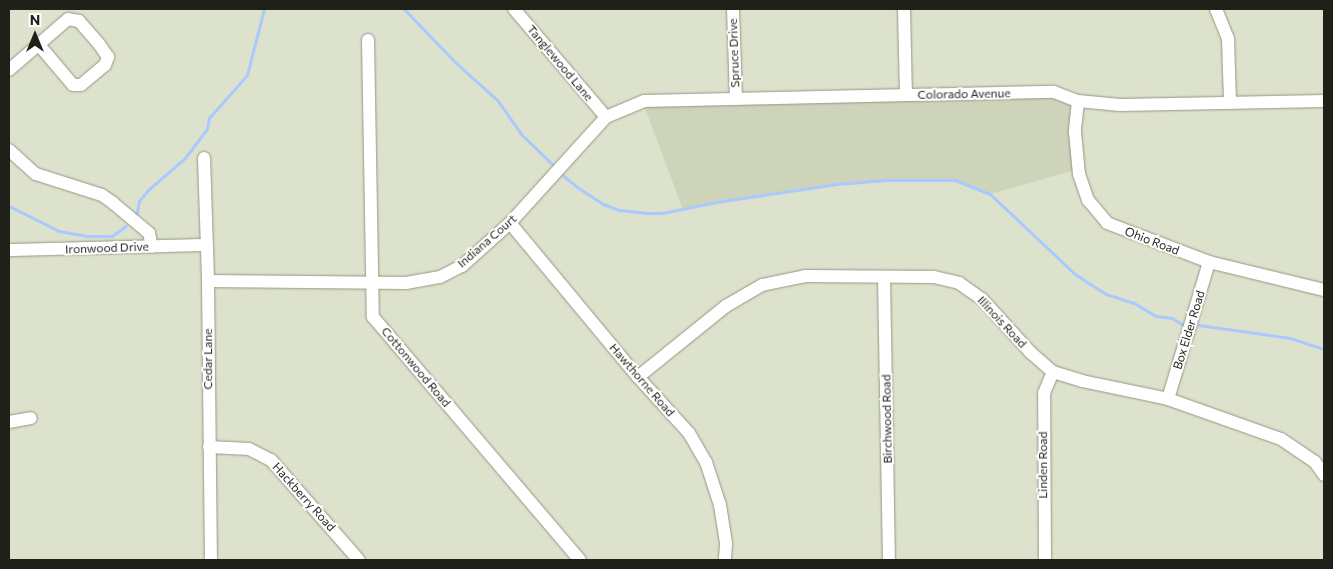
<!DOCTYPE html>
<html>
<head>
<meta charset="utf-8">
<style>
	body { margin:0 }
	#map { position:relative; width:1333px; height:569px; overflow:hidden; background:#dde2cd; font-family:Commissioner,sans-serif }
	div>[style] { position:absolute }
	.built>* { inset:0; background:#ced4ba }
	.stream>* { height:3px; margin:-1.5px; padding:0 1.5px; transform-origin:1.5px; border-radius:1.5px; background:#aac9fe }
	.roads { filter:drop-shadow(0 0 1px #939885) drop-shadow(0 0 1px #939885) }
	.minor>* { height:12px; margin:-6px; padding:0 6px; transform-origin:6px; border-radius:6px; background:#fff }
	span { translate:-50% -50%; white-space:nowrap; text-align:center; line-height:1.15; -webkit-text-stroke:4px #fff; paint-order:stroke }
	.street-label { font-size:12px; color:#1f2119 }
	.frame { position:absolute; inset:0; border:10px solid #1f2119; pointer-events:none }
	.north { position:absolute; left:10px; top:10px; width:50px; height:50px; -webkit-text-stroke:4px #fff; paint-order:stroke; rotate:0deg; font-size:14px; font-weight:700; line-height:20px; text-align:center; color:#1f2119 }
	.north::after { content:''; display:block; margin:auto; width:18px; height:22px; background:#1f2119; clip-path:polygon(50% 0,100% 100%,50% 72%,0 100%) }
</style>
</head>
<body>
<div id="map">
	<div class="built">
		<div style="clip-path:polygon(1054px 95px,1081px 106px,1082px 168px,990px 194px,955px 180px,887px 180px,837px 184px,683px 210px,644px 105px)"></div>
	</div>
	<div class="stream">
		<div style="left:404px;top:9px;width:75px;rotate:46.1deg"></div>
		<div style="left:456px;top:63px;width:57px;rotate:42.1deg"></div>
		<div style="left:498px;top:101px;width:39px;rotate:55deg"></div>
		<div style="left:520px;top:133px;width:50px;rotate:44.2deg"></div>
		<div style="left:560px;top:173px;width:22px;rotate:39deg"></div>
		<div style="left:577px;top:187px;width:31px;rotate:33deg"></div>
		<div style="left:603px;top:204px;width:17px;rotate:21deg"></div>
		<div style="left:619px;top:210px;width:29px;rotate:6deg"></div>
		<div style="left:648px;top:213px;width:14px"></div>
		<div style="left:662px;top:213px;width:61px;rotate:-11.3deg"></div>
		<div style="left:722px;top:201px;width:116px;rotate:-8.4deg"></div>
		<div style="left:837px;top:184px;width:50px;rotate:-4.6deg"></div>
		<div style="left:887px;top:180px;width:68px"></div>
		<div style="left:955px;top:180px;width:38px;rotate:22deg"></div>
		<div style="left:990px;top:194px;width:117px;rotate:43.3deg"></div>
		<div style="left:1075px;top:274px;width:14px;rotate:34deg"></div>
		<div style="left:1087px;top:282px;width:22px;rotate:32deg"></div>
		<div style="left:1106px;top:294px;width:29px;rotate:18deg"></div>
		<div style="left:1134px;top:303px;width:26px;rotate:31deg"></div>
		<div style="left:1156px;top:316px;width:16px;rotate:7deg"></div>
		<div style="left:1172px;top:318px;width:12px;rotate:31deg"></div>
		<div style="left:9px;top:206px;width:56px;rotate:26.6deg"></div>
		<div style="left:59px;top:231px;width:27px;rotate:10deg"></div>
		<div style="left:86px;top:236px;width:26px"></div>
		<div style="left:112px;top:236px;width:17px;rotate:-36deg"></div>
		<div style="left:134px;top:217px;width:6px;rotate:-59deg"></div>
		<div style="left:137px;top:212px;width:11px;rotate:-80deg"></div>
		<div style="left:139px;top:201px;width:14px;rotate:-51deg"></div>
		<div style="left:148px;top:190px;width:49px;rotate:-40.9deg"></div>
		<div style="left:185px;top:158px;width:36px;rotate:-53deg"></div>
		<div style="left:207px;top:129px;width:11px;rotate:-80deg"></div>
		<div style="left:209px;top:118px;width:57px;rotate:-48.5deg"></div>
		<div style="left:247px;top:75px;width:68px;rotate:-75.6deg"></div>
		<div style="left:1198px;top:325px;width:93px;rotate:8deg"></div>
		<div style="left:1290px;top:338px;width:36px;rotate:18deg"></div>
	</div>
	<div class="roads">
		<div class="minor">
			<div style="left:514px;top:9px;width:142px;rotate:49.6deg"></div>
			<div style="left:733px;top:9px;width:89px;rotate:88.1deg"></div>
			<div style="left:904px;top:9px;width:86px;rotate:88.7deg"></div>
			<div style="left:1216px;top:9px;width:31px;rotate:68deg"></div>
			<div style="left:1228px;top:38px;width:65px;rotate:88.2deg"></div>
			<div style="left:368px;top:40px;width:277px;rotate:89deg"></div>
			<div style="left:373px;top:317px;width:319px;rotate:49.6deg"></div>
			<div style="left:39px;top:45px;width:52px;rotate:49.6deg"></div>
			<div style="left:73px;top:85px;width:8px"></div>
			<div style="left:81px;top:85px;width:31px;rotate:-40deg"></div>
			<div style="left:105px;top:65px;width:9px;rotate:-69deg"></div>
			<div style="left:108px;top:57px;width:16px;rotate:-125deg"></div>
			<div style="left:99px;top:44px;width:30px;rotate:-131deg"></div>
			<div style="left:79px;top:21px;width:11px;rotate:-170deg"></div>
			<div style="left:9px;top:70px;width:78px;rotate:-40.8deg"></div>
			<div style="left:1078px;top:101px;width:31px;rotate:96deg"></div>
			<div style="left:1075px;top:132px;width:42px;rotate:84.6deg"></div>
			<div style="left:1079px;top:174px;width:28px;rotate:71deg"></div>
			<div style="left:1088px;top:200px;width:30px;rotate:50deg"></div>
			<div style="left:1107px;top:223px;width:109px;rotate:20.9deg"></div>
			<div style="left:1209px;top:262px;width:118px;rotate:13.7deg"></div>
			<div style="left:9px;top:150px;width:36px;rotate:42deg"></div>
			<div style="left:36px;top:174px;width:69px;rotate:17.7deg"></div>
			<div style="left:102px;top:195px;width:14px;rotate:36deg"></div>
			<div style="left:113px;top:203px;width:47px;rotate:39.8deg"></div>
			<div style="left:149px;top:233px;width:14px;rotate:78deg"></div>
			<div style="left:204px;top:158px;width:123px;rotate:88.1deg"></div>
			<div style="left:208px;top:281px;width:279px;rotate:89.4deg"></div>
			<div style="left:510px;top:223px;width:200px;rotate:50.3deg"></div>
			<div style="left:638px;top:377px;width:76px;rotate:47.7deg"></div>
			<div style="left:689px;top:433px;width:34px;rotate:60deg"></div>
			<div style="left:706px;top:462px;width:45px;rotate:72deg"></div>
			<div style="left:720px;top:505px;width:39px;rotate:81deg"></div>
			<div style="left:726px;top:544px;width:16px;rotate:94deg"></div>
			<div style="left:9px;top:250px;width:197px;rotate:-1.5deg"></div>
			<div style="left:884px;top:277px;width:283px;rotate:89deg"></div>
			<div style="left:208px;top:281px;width:198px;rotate:0.6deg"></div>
			<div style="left:406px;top:283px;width:35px;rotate:-10deg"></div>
			<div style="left:440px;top:277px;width:25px;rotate:-27deg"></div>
			<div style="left:462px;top:266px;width:64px;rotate:-41.9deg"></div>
			<div style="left:510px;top:223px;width:143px;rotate:-47.8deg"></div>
			<div style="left:606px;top:117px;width:41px;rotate:-22.8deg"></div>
			<div style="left:644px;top:101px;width:410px;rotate:-1.3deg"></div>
			<div style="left:1054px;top:92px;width:26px;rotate:21deg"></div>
			<div style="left:1078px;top:101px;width:42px;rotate:5.4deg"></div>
			<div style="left:1120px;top:105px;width:204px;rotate:-1.1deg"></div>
			<div style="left:638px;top:377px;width:113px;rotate:-38.9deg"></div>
			<div style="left:726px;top:306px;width:42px;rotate:-30.3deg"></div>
			<div style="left:762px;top:285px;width:44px;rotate:-11.8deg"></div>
			<div style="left:805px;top:276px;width:129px;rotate:0.4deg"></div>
			<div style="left:934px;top:277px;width:26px;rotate:13deg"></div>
			<div style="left:959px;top:283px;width:28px;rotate:35deg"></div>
			<div style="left:982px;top:299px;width:72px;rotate:47.8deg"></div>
			<div style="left:1030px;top:352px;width:30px;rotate:41deg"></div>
			<div style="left:1053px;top:372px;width:30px;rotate:17deg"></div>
			<div style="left:1082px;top:381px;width:88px;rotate:11.8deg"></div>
			<div style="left:1168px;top:399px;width:120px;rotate:19.5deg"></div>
			<div style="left:1281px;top:439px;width:41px;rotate:34.1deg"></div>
			<div style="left:1315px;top:462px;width:16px;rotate:55deg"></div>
			<div style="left:1168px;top:399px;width:143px;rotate:-73.3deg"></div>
			<div style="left:9px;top:422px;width:22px;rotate:-10deg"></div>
			<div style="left:209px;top:447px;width:40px;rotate:2.9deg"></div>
			<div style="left:249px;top:449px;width:25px;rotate:27deg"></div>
			<div style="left:271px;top:460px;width:133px;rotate:48.7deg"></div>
			<div style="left:1045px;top:560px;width:167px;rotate:-90.3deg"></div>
			<div style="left:1044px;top:393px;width:23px;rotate:-67deg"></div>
		</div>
	</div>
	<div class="street-label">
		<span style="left:734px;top:53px;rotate:-92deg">Spruce Drive</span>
		<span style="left:560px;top:63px;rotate:50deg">Tanglewood Lane</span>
		<span style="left:964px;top:94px;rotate:-1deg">Colorado Avenue</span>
		<span style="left:487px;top:241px;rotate:-41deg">Indiana Court</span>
		<span style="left:1152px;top:241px;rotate:21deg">Ohio Road</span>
		<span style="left:107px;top:248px;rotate:-2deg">Ironwood Drive</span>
		<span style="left:1002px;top:322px;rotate:47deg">Illinois Road</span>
		<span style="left:1189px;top:330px;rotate:-73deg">Box Elder Road</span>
		<span style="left:208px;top:359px;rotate:-90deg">Cedar Lane</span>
		<span style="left:416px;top:367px;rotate:50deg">Cottonwood Road</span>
		<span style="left:642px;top:380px;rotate:49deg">Hawthorne Road</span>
		<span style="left:887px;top:419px;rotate:-91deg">Birchwood Road</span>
		<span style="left:1043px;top:465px;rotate:-90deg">Linden Road</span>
		<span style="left:304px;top:497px;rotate:48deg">Hackberry Road</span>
	</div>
	<div class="frame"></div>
	<div class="north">N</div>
</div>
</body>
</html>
